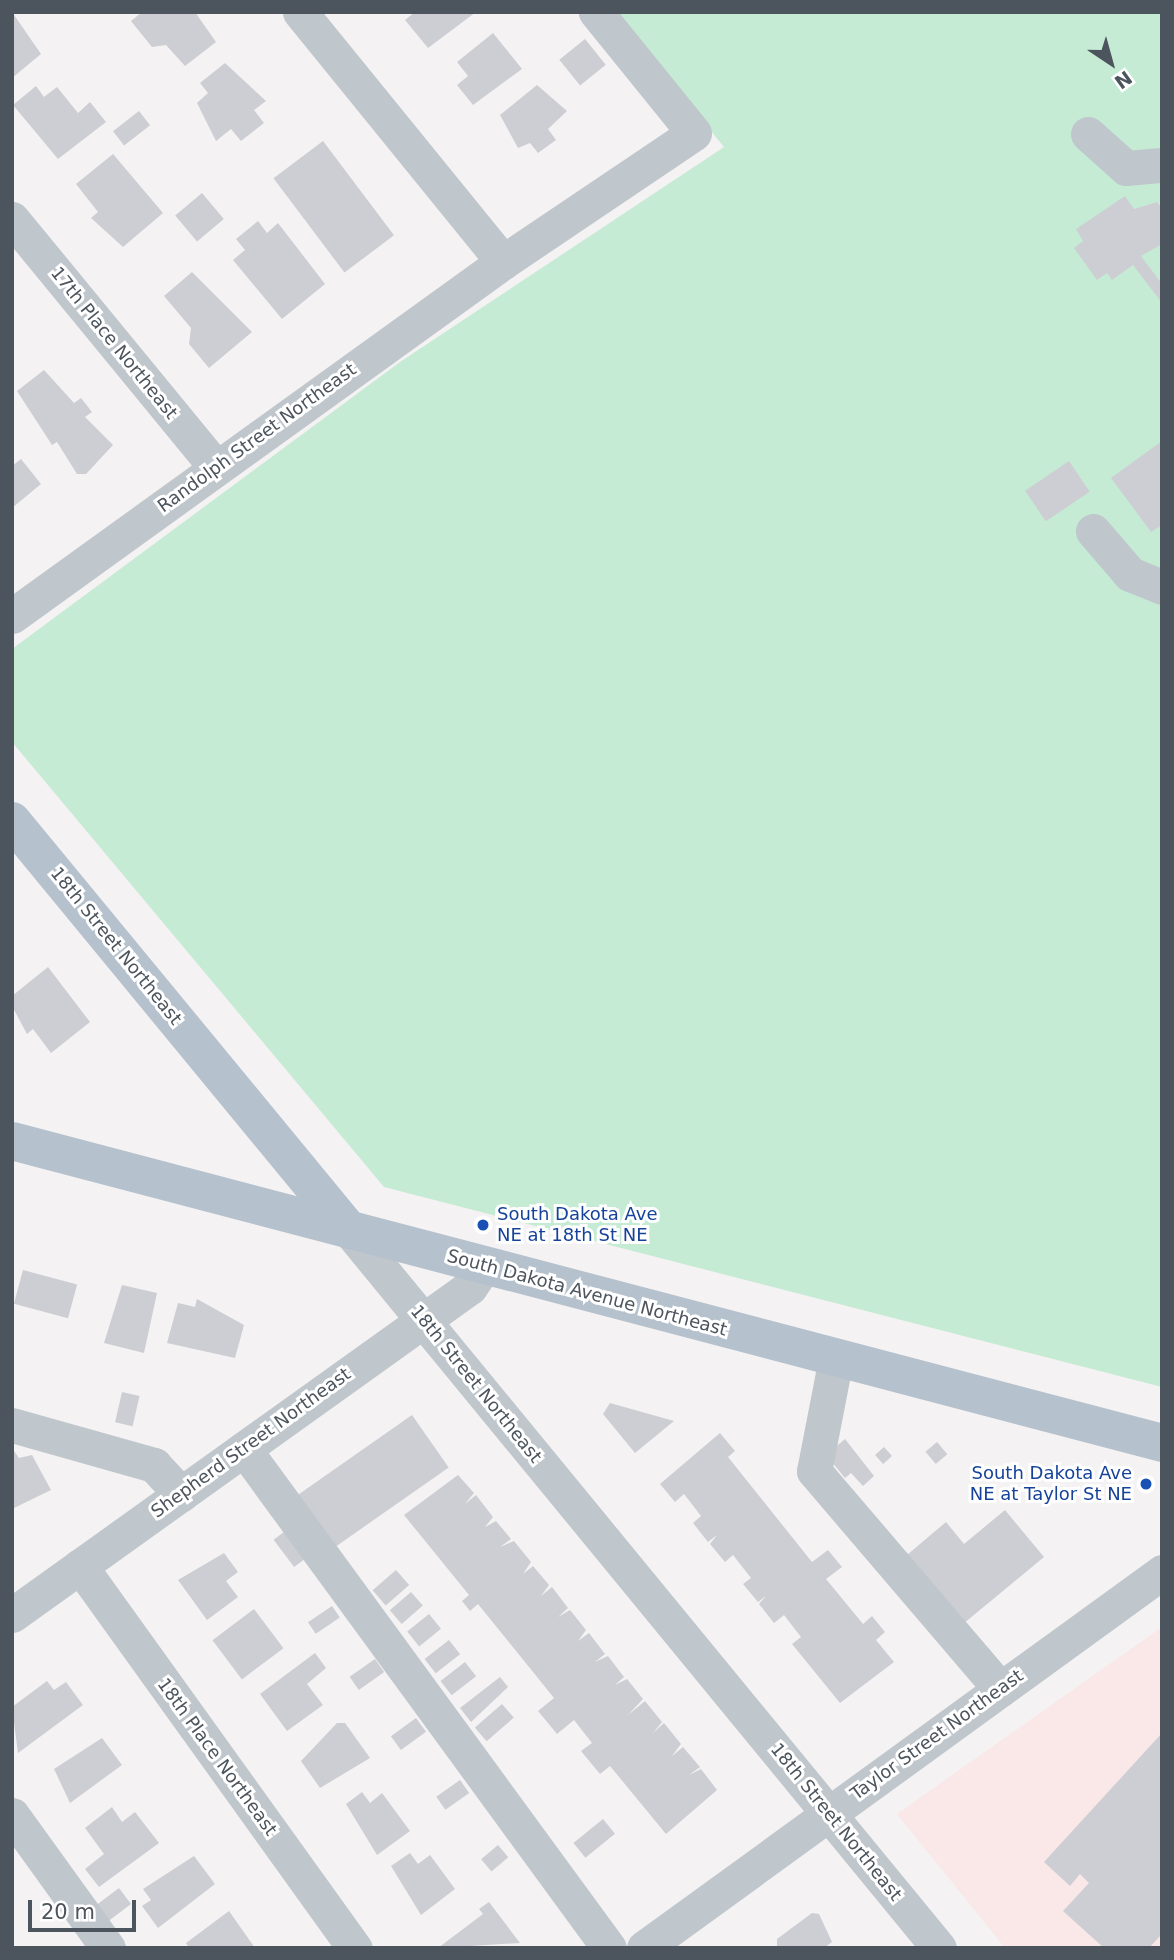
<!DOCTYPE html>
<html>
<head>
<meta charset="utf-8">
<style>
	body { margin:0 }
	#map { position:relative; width:1174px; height:1960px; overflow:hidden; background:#f4f2f2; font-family:"DejaVu Sans",sans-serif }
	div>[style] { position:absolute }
	.medical>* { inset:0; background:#f9e8e7 }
	.green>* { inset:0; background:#c6ebd5 }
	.building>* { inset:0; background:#cdced3; transform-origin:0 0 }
	.minor>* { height:35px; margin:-17.5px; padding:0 17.5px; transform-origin:17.5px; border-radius:17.5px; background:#bfc6cc }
	.major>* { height:38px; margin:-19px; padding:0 19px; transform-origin:19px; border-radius:19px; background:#b5c1cd }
	.dots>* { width:19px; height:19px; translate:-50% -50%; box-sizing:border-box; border:4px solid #fff; border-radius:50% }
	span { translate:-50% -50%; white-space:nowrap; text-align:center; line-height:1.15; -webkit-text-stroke:6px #fff; paint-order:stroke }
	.street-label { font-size:18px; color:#4c555d }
	.transit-label { font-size:18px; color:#164399 }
	.left { translate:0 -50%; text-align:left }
	.right { translate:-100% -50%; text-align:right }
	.frame { position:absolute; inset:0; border:14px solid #4c555d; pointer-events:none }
	.north { position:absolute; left:1076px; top:28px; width:70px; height:70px; -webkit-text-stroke:5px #fff; paint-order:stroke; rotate:144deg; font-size:19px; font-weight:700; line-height:28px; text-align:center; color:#4c555d }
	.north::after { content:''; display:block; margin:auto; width:24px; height:32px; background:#4c555d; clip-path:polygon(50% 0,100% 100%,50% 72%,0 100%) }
	.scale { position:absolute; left:28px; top:1900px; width:108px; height:32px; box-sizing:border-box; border:4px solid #4c555d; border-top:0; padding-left:9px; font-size:21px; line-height:24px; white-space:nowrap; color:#4c555d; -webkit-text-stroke:5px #fff; paint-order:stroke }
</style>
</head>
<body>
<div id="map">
	<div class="medical">
		<div style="clip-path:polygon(1162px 1627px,1162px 1948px,1005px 1948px,897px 1814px)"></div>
	</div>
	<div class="green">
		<div style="clip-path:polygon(614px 12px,1162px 12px,1162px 1387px,384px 1187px,12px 742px,12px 649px,400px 362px,724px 147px)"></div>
	</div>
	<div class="building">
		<div style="clip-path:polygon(12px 12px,41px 54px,12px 78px)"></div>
		<div style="clip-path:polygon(142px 12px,195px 12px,216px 42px,185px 66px,166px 45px,152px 47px,131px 21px)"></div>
		<div style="clip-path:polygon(415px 12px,476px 12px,428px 48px,405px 20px)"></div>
		<div style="clip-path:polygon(493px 33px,522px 69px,473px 105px,457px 85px,468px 76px,457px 62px)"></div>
		<div style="left:585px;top:39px;width:33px;height:33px;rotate:51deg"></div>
		<div style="clip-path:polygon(225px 63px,266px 101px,254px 110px,264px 123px,241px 141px,231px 129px,216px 141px,197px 103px,208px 93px,200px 83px)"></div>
		<div style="clip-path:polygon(537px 85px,567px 111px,548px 129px,556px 140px,538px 153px,530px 143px,518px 148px,500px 115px)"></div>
		<div style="clip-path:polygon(36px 86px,44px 97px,57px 87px,78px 113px,90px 102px,106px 122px,58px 159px,13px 105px)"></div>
		<div style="left:139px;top:111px;width:18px;height:33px;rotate:52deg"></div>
		<div style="left:323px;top:141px;width:118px;height:62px;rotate:53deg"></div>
		<div style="clip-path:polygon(113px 154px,163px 213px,123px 247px,91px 218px,98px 212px,76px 184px)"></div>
		<div style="left:202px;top:193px;width:34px;height:35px;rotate:50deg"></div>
		<div style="clip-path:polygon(1125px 196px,1134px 209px,1157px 202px,1162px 209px,1162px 244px,1141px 256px,1162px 284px,1162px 303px,1133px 265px,1112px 280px,1107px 273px,1097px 280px,1074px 248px,1083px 241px,1076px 229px)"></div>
		<div style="clip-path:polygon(258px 221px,267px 233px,278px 223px,325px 284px,282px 319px,233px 260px,245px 250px,236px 239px)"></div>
		<div style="clip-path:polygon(192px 272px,252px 332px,209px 368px,189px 344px,191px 328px,164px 296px)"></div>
		<div style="clip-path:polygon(44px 370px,74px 403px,81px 398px,92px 412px,85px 417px,113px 445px,86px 474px,77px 474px,57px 442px,52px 445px,17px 391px)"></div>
		<div style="clip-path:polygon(1162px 441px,1162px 525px,1151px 532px,1111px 478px)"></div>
		<div style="clip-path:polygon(21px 459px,41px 484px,12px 508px,12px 466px)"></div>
		<div style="left:1069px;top:461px;width:37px;height:53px;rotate:56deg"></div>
		<div style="clip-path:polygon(48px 967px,90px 1022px,51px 1053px,33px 1029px,27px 1034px,12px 1006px,12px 996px)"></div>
		<div style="left:23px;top:1270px;width:56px;height:35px;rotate:15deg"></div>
		<div style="clip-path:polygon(122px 1285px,157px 1293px,144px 1353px,104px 1343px)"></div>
		<div style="clip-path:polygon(197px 1299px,244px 1325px,235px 1358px,167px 1343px,178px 1303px,195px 1307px)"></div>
		<div style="left:122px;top:1392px;width:18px;height:31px;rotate:13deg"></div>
		<div style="clip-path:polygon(610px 1403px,674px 1421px,635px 1453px,603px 1414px)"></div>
		<div style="left:412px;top:1415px;width:64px;height:139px;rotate:55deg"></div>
		<div style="clip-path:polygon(720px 1433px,735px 1451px,728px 1457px,812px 1562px,828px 1550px,842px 1567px,826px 1579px,863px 1624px,872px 1616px,885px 1632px,876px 1640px,894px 1662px,840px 1703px,792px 1644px,801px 1637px,784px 1615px,774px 1623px,759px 1604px,766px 1596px,758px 1602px,743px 1584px,751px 1578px,733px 1555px,725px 1562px,710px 1544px,717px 1535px,708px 1542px,693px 1523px,701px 1516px,684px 1494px,675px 1502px,660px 1484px)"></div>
		<div style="clip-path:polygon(845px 1439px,874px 1476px,863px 1486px,851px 1473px,845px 1478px,826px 1455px)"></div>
		<div style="left:937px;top:1442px;width:16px;height:15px;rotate:50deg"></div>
		<div style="left:884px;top:1447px;width:12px;height:12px;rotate:48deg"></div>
		<div style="clip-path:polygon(12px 1448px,19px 1458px,32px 1455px,51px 1490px,12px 1509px)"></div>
		<div style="clip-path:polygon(458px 1475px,474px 1493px,465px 1504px,476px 1495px,493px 1517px,485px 1527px,496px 1521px,511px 1539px,500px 1547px,514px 1541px,531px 1562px,523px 1574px,533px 1566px,549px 1585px,541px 1596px,552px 1587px,568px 1608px,558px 1617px,570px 1610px,586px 1630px,578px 1641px,589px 1633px,605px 1654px,595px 1662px,608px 1656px,624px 1677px,615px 1685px,627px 1679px,643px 1699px,628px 1715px,645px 1701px,662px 1722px,653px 1733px,664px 1723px,681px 1744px,672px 1756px,683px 1747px,700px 1767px,689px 1775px,701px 1769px,717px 1790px,666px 1834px,610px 1766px,600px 1774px,581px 1751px,592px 1743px,574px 1720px,557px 1734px,538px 1711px,554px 1698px,478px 1604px,470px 1611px,462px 1601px,469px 1595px,404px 1515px)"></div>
		<div style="clip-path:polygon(1005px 1510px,1044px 1557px,963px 1624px,907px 1555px,946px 1522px,964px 1544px)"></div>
		<div style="left:288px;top:1529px;width:34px;height:18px;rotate:53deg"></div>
		<div style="clip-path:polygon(224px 1553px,238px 1572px,226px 1581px,238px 1597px,207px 1620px,178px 1580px)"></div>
		<div style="left:396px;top:1570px;width:20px;height:31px;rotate:49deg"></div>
		<div style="left:411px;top:1592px;width:18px;height:28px;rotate:49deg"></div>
		<div style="left:332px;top:1606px;width:14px;height:29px;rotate:56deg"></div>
		<div style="left:254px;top:1609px;width:49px;height:52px;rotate:53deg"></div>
		<div style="left:429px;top:1614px;width:19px;height:28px;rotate:51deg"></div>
		<div style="left:449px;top:1640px;width:18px;height:31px;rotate:52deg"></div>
		<div style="clip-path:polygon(315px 1653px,326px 1668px,307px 1684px,323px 1705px,287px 1731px,260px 1694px)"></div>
		<div style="left:375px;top:1659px;width:16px;height:31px;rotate:55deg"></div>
		<div style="left:465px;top:1662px;width:18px;height:31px;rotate:52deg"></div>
		<div style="clip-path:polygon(500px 1677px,508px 1687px,471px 1722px,460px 1708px)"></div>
		<div style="clip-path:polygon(47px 1681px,54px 1690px,66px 1682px,83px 1705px,18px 1753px,12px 1707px)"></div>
		<div style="left:502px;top:1704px;width:18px;height:36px;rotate:49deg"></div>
		<div style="left:416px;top:1718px;width:17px;height:31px;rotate:54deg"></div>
		<div style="clip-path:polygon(337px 1723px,345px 1723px,370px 1758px,320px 1788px,301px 1761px)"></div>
		<div style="clip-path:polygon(1162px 1733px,1162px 1934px,1149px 1948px,1104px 1948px,1063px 1911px,1089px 1883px,1080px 1874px,1070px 1886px,1044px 1862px)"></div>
		<div style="clip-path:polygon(102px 1738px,122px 1765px,70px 1803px,54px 1769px)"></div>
		<div style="left:460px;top:1780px;width:16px;height:29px;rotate:55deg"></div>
		<div style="clip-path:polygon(362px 1792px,370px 1803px,382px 1793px,410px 1831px,377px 1855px,346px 1804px)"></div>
		<div style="clip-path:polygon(112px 1807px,122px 1822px,135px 1812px,159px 1843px,99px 1887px,85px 1869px,104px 1854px,85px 1828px)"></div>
		<div style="left:603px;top:1819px;width:19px;height:38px;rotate:51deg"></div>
		<div style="left:498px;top:1845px;width:16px;height:22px;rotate:50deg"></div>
		<div style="clip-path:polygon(410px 1853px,418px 1864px,430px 1855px,455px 1889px,421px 1915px,391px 1866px)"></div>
		<div style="clip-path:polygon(194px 1856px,215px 1884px,158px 1928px,142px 1906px,151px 1900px,143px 1889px)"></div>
		<div style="left:119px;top:1888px;width:20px;height:32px;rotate:53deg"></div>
		<div style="clip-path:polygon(489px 1902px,520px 1943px,438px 1948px,483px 1914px,479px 1909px)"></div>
		<div style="clip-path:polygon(229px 1911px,255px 1948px,189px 1948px,186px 1943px)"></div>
		<div style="clip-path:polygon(812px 1913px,819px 1914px,832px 1942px,824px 1948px,777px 1948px,777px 1939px)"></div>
	</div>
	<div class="minor">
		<div style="left:300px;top:12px;width:322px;rotate:50.9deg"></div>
		<div style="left:1088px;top:134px;width:51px;rotate:41.8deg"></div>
		<div style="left:1126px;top:168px;width:36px;rotate:-5deg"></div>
		<div style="left:12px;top:219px;width:321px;rotate:50.6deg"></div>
		<div style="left:1093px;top:531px;width:57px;rotate:49.3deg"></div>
		<div style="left:1130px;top:574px;width:35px;rotate:22deg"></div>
		<div style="left:12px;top:616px;width:605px;rotate:-35.79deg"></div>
		<div style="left:503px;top:262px;width:230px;rotate:-34deg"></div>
		<div style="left:694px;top:133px;width:156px;rotate:-129deg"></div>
		<div style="left:349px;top:1230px;width:929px;rotate:50.59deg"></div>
		<div style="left:836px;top:1358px;width:115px;rotate:101deg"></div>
		<div style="left:814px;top:1471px;width:287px;rotate:49.5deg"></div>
		<div style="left:12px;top:1425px;width:148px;rotate:15.7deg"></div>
		<div style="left:154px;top:1465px;width:40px;rotate:47deg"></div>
		<div style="left:244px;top:1449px;width:618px;rotate:53.82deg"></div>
		<div style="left:80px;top:1566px;width:471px;rotate:54.3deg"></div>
		<div style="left:12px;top:1615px;width:563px;rotate:-35.61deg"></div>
		<div style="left:470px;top:1287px;width:25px;rotate:-56deg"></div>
		<div style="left:12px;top:1815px;width:164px;rotate:54.2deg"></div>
		<div style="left:644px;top:1948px;width:640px;rotate:-35.97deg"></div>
	</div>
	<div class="major">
		<div style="left:12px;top:821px;width:530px;rotate:50.51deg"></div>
		<div style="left:12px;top:1141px;width:1189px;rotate:14.71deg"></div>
	</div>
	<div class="dots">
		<div style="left:483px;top:1225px;background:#1a4fb4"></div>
		<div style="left:1146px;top:1484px;background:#1a4fb4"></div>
	</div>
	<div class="street-label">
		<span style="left:114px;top:343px;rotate:51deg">17th Place Northeast</span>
		<span style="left:257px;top:438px;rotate:-36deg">Randolph Street Northeast</span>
		<span style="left:116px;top:946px;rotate:51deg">18th Street Northeast</span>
		<span style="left:587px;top:1293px;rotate:15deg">South Dakota Avenue Northeast</span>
		<span style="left:476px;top:1384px;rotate:51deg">18th Street Northeast</span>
		<span style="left:251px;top:1443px;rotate:-36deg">Shepherd Street Northeast</span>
		<span style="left:937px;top:1735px;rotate:-36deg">Taylor Street Northeast</span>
		<span style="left:217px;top:1757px;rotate:54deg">18th Place Northeast</span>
		<span style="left:836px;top:1822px;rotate:51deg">18th Street Northeast</span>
	</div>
	<div class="transit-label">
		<span class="left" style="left:497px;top:1225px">South Dakota Ave<br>NE at 18th St NE</span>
		<span class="right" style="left:1132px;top:1484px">South Dakota Ave<br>NE at Taylor St NE</span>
	</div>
	<div class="frame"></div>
	<div class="north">N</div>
	<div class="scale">20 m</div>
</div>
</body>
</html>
